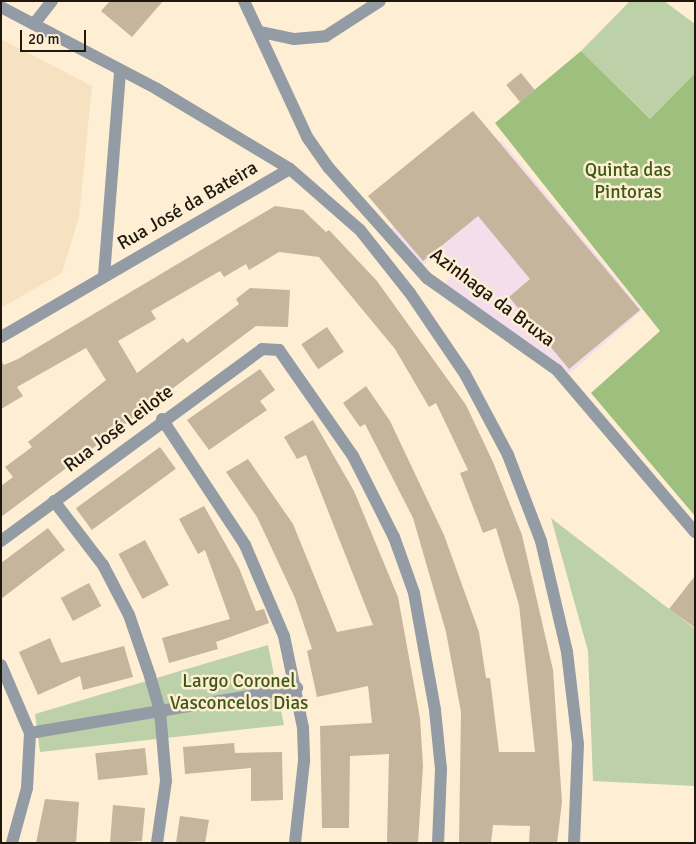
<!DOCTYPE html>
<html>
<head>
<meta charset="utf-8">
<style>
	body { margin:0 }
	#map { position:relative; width:696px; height:844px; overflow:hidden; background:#feeed3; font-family:Signika,sans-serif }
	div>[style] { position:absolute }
	.industrial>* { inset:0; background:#f5deeb }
	.built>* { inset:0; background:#f6e2c1 }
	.green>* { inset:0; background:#bdd1a9 }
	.forest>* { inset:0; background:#9fbf7e }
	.building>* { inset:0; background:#c5b59c; transform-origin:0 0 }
	.minor>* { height:12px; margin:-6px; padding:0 6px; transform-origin:6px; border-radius:6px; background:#939ba5 }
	span { translate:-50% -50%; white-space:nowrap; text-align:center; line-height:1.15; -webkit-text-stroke:5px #feeed3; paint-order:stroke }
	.park-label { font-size:19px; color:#3d5a15 }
	.street-label { font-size:19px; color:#1e180f }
	.frame { position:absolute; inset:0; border:2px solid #1e180f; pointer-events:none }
	.scale { position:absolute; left:20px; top:30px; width:66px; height:22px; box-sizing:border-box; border:2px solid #1e180f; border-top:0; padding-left:6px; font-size:15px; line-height:18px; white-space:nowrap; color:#1e180f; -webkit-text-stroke:4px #feeed3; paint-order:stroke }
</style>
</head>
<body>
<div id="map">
	<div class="industrial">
		<div style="clip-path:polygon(501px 140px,642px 310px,570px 373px,445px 284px,458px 268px,441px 250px,420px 267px,389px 230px)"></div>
	</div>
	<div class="built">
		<div style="clip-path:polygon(1px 39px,92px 86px,79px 217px,62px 273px,1px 308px)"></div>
	</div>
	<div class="green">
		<div style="clip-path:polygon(630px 1px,664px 1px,695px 24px,695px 73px,650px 119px,581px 51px)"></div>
		<div style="clip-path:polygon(551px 518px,695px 629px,695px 786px,593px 781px,588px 651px)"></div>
		<div style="clip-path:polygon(268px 645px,284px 725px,40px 752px,35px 714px)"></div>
	</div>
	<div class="forest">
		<div style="clip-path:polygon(581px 51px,650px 119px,695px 73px,695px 516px,591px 393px,660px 331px,495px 123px)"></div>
	</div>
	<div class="building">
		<div style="clip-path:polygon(110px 1px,163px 1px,132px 37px,101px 11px)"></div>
		<div style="left:521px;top:73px;width:22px;height:19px;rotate:51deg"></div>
		<div style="clip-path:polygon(473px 111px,640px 310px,569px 369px,509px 297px,530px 279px,478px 216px,423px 261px,368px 196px)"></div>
		<div style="clip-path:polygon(275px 206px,303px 210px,326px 232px,329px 230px,377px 281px,466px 405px,493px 462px,522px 535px,553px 670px,562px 802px,557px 843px,529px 843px,530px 826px,493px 825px,491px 843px,459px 843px,461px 712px,446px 632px,413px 518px,365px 424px,360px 427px,343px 403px,366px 386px,390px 421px,444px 535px,479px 632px,486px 678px,490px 678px,499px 752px,535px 752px,519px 605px,496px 528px,483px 533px,460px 473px,468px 470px,436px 403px,429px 407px,395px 349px,319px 257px,279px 252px,249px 270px,246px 264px,224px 277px,220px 271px,151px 311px,156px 319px,118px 341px,137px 373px,183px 338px,187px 343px,239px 304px,236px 299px,250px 288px,290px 290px,288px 327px,256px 326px,1px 517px,1px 486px,13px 477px,5px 467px,32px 447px,28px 442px,106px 380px,86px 348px,17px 387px,23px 396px,1px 409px,1px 361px,4px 365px,18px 359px)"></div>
		<div style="left:327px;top:327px;width:30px;height:31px;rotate:56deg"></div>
		<div style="clip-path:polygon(260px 369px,275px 390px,260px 401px,267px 410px,209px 450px,187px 420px)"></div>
		<div style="clip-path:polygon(313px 420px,354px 491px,398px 597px,420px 718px,423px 766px,418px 843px,387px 843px,389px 754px,350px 756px,349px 828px,322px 828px,320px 726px,372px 723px,368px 686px,317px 697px,307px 651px,312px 649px,295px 598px,257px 517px,226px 472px,248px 459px,293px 524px,337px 632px,373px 625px,306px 455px,297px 459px,284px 437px)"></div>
		<div style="left:160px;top:447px;width:27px;height:104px;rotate:54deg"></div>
		<div style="clip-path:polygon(204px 506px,239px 568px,256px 611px,264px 609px,269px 623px,216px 642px,218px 649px,169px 663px,162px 638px,230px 619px,205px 550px,198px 554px,179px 519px)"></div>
		<div style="clip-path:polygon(48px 528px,65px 550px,1px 599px,1px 563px)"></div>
		<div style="left:145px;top:540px;width:51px;height:30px;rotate:62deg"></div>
		<div style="clip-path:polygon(695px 576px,695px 628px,669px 609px)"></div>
		<div style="left:89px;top:583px;width:26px;height:32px;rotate:62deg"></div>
		<div style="clip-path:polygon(50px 638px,61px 663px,124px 646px,133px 677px,83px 690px,80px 676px,38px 695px,19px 652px)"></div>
		<div style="clip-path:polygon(234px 743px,235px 753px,282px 752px,283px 800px,251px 801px,251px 768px,185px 774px,183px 747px)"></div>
		<div style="left:145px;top:748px;width:27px;height:50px;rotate:84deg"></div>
		<div style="clip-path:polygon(45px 799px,79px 802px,76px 843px,36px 843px)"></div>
		<div style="clip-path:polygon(113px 805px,145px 808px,142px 841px,110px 843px)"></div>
		<div style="clip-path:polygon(180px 816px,209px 820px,205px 843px,176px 843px)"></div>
	</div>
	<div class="minor">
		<div style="left:244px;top:1px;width:150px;rotate:65.1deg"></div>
		<div style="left:307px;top:137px;width:37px;rotate:55deg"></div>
		<div style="left:328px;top:167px;width:149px;rotate:48.3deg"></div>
		<div style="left:427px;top:278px;width:159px;rotate:35.3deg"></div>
		<div style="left:557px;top:370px;width:213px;rotate:49.6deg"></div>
		<div style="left:1px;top:7px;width:176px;rotate:27.7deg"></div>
		<div style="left:157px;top:89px;width:155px;rotate:31deg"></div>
		<div style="left:290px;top:169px;width:93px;rotate:41.1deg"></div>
		<div style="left:360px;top:230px;width:80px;rotate:51.6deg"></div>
		<div style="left:410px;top:293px;width:98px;rotate:55.8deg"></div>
		<div style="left:465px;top:374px;width:92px;rotate:62deg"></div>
		<div style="left:508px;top:455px;width:92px;rotate:69deg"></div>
		<div style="left:541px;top:541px;width:114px;rotate:76.8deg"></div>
		<div style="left:567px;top:652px;width:93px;rotate:83.2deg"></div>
		<div style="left:578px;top:744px;width:99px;rotate:92.3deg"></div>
		<div style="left:34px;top:24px;width:29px;rotate:-52deg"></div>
		<div style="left:261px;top:32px;width:34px;rotate:12deg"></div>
		<div style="left:294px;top:39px;width:32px;rotate:-5deg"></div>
		<div style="left:326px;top:36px;width:64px;rotate:-32.9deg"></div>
		<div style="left:104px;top:276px;width:206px;rotate:-85.5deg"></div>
		<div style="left:1px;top:337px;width:334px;rotate:-30.2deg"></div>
		<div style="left:162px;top:419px;width:151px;rotate:56.6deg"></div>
		<div style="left:245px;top:545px;width:99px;rotate:66.8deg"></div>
		<div style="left:284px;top:636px;width:94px;rotate:78.3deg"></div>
		<div style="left:303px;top:728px;width:33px;rotate:88deg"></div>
		<div style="left:304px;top:761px;width:82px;rotate:96.3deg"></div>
		<div style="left:54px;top:501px;width:81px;rotate:52.6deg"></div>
		<div style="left:103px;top:565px;width:56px;rotate:62.5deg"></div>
		<div style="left:129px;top:615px;width:65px;rotate:71deg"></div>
		<div style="left:150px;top:676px;width:36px;rotate:74deg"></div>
		<div style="left:160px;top:711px;width:70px;rotate:85.1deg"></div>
		<div style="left:166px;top:781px;width:63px;rotate:98.3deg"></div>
		<div style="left:1px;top:541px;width:324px;rotate:-36.3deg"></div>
		<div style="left:262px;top:349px;width:17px;rotate:3deg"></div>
		<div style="left:279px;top:350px;width:129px;rotate:55.1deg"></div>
		<div style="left:353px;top:456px;width:91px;rotate:63.2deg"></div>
		<div style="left:394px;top:537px;width:59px;rotate:70.3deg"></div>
		<div style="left:414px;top:593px;width:119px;rotate:79.8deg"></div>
		<div style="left:435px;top:710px;width:59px;rotate:84.2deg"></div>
		<div style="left:441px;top:769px;width:74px;rotate:92.3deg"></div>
		<div style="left:1px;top:665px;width:74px;rotate:66.9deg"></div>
		<div style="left:30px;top:733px;width:55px;rotate:93.1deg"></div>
		<div style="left:27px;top:788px;width:57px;rotate:105.3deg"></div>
		<div style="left:30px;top:733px;width:271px;rotate:-9.6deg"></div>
	</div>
	<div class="park-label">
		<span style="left:628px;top:182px">Quinta das<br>Pintoras</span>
		<span style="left:239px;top:693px">Largo Coronel<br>Vasconcelos Dias</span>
	</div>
	<div class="street-label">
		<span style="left:188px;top:206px;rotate:-30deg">Rua José da Bateira</span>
		<span style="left:492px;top:298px;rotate:37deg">Azinhaga da Bruxa</span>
		<span style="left:119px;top:429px;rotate:-37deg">Rua José Leilote</span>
	</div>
	<div class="frame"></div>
	<div class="scale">20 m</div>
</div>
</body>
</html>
